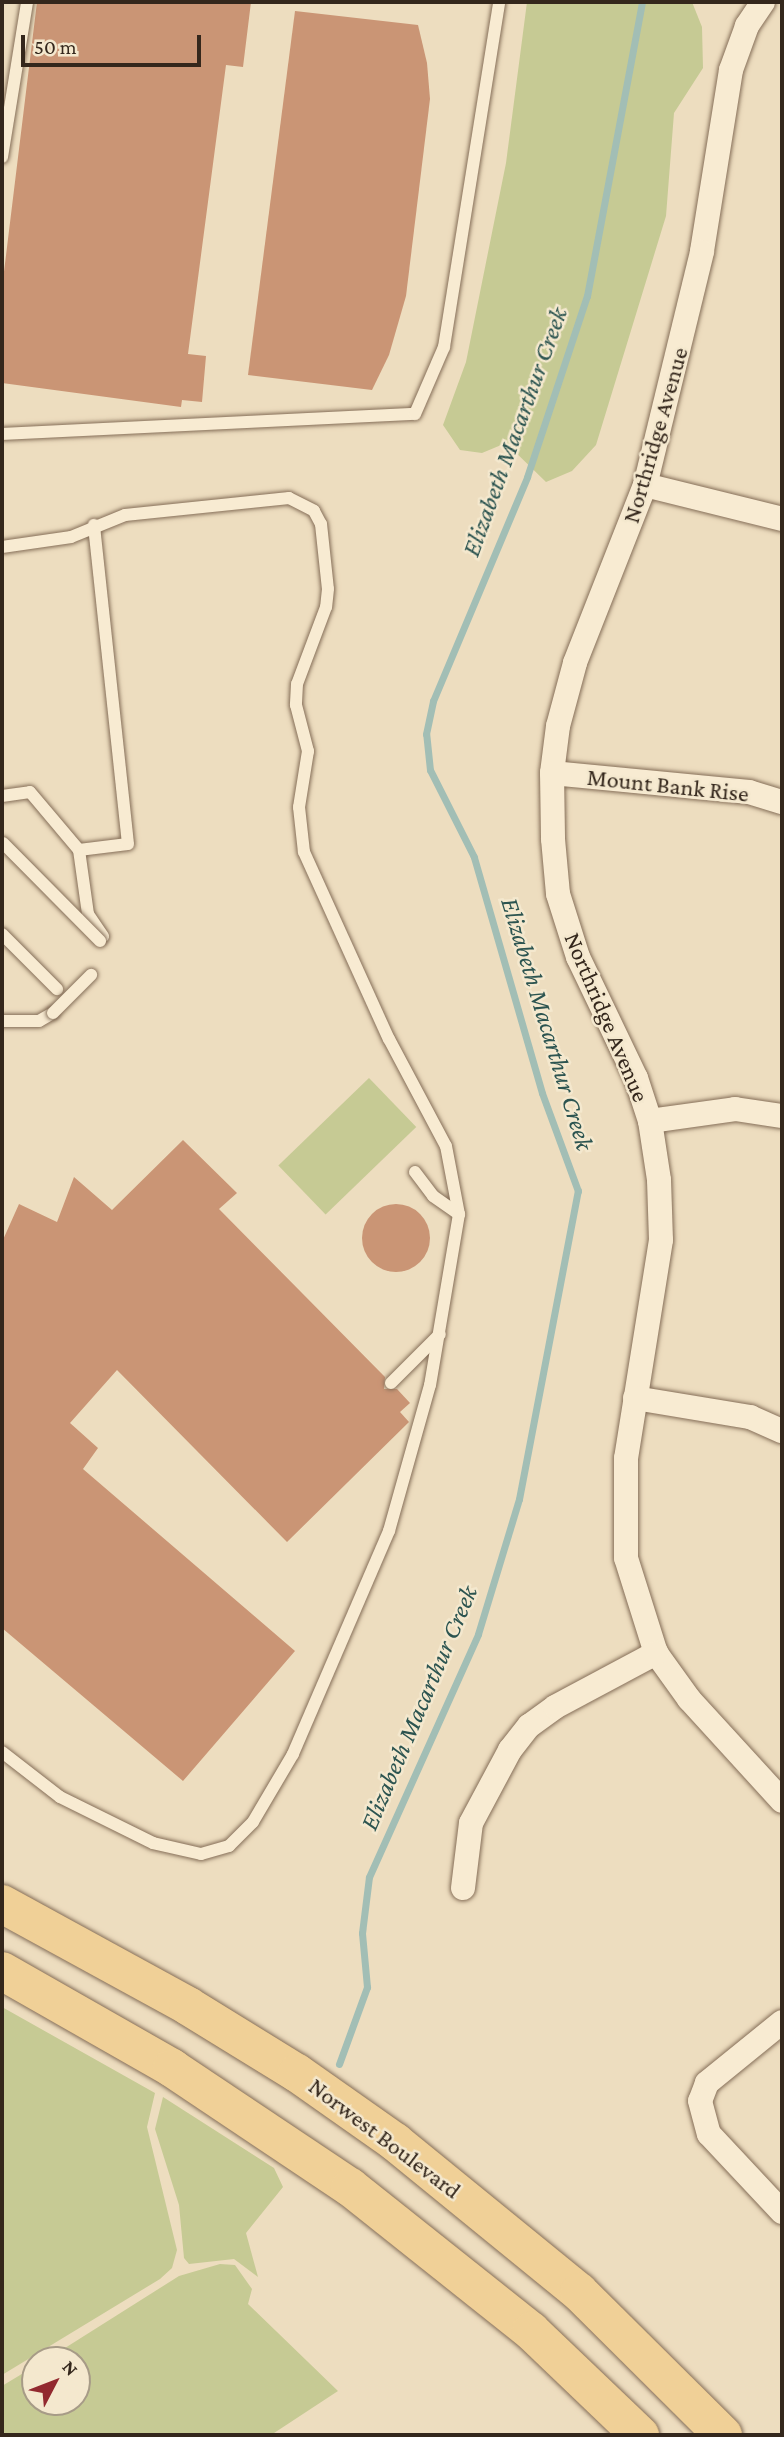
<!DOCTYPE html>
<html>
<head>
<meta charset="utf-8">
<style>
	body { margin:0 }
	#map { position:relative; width:784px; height:2437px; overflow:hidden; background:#edddbf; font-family:"Crimson Pro",serif }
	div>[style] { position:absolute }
	.green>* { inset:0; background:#c6ca94; transform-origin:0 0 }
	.stream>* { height:7px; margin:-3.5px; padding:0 3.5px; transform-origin:3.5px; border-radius:3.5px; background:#a2beb5 }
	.building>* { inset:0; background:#ca9575 }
	.round { border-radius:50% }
	.roads { filter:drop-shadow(0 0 2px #856e58) drop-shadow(0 0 2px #856e58) }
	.lane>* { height:12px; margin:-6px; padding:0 6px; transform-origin:6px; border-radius:6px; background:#f8ebd2 }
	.street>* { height:24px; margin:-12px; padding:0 12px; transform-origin:12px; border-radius:12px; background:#f8ebd2 }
	.primary>* { height:38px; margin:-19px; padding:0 19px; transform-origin:19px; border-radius:19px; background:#f0d097 }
	.bridges { filter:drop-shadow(0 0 2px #856e58) drop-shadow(0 0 2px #856e58) }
	.lane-bridge>* { height:12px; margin:-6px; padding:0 6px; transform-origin:6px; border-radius:6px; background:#f8ebd2 }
	span { translate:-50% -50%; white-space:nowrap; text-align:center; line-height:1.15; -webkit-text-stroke:5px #f4e8ce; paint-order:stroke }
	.street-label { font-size:24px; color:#34271c }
	.water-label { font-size:26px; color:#2c5450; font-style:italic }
	.frame { position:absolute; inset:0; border:4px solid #34271c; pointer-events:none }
	.north { position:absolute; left:21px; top:2346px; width:70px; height:70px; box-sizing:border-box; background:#f4e8ce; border:2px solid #a79b87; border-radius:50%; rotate:48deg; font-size:19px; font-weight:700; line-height:28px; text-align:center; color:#34271c }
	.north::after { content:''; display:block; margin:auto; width:24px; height:32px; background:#92292f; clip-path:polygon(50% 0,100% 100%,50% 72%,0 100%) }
	.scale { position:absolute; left:21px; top:35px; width:180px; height:32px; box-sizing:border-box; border:4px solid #34271c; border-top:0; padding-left:9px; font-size:21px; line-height:24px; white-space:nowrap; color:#34271c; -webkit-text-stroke:5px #f4e8ce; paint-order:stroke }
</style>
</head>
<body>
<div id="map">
	<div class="green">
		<div style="clip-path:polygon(527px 2px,692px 2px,702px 27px,703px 68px,674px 113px,666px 216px,596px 445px,572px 471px,546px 482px,506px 443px,482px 453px,460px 450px,443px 425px,466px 362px,506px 163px)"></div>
		<div style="left:369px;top:1078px;width:68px;height:126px;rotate:46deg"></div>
		<div style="clip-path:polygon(2px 2007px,155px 2093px,147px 2127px,177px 2250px,172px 2268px,160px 2279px,2px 2375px)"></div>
		<div style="clip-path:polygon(163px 2097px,274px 2168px,283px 2187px,246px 2233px,258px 2277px,234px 2259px,189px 2264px,184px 2258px,179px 2205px,155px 2129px)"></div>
		<div style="clip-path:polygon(220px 2264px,235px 2265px,252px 2289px,248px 2304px,338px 2391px,271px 2435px,2px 2435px,2px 2386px,35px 2366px,35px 2402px,77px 2402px,77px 2360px,46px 2360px,179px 2276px)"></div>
	</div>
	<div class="stream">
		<div style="left:339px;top:2064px;width:82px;rotate:-70deg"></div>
		<div style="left:367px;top:1987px;width:54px;rotate:-95.3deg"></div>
		<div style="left:362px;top:1933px;width:56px;rotate:-82.9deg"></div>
		<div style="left:369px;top:1877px;width:266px;rotate:-65.8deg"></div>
		<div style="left:478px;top:1634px;width:141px;rotate:-73.1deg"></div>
		<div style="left:519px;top:1499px;width:314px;rotate:-79.2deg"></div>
		<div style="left:578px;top:1191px;width:104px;rotate:-110.2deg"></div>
		<div style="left:542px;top:1093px;width:246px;rotate:-106.1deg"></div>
		<div style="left:474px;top:857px;width:97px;rotate:-116.8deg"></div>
		<div style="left:430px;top:770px;width:36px;rotate:-96deg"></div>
		<div style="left:426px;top:734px;width:34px;rotate:-78deg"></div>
		<div style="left:433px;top:701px;width:243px;rotate:-67.2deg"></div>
		<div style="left:527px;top:477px;width:191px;rotate:-71.7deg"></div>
		<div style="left:587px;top:296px;width:299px;rotate:-79.4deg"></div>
	</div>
	<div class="building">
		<div style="clip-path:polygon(37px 2px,251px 2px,243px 67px,226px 65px,188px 354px,206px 356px,202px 402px,182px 400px,181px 407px,2px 383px,2px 288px)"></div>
		<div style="clip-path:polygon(295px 11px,418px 25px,427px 63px,430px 99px,406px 296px,389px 355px,372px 390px,248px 375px)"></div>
		<div style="clip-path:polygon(183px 1140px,237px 1193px,219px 1209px,385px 1377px,384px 1389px,397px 1389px,410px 1403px,400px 1412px,409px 1422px,287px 1542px,117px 1370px,70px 1423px,98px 1448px,83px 1469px,295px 1651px,183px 1781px,2px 1628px,2px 1242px,19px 1204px,57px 1222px,74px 1177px,112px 1210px)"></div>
		<div class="round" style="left:362px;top:1204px;width:68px;height:68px"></div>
	</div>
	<div class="roads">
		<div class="lane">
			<div style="left:2px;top:157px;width:157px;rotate:-80.8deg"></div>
			<div style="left:2px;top:434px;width:413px;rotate:-2.8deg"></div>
			<div style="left:415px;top:414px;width:73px;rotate:-66.6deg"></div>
			<div style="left:444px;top:347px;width:349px;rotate:-80.9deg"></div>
			<div style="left:2px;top:547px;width:70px;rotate:-8.2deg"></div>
			<div style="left:71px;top:537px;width:58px;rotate:-22.2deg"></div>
			<div style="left:125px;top:515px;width:165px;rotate:-5.9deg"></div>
			<div style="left:289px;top:498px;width:28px;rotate:27deg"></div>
			<div style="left:314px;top:511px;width:15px;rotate:62deg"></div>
			<div style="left:321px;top:524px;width:65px;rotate:83.9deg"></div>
			<div style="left:328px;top:589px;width:18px;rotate:96deg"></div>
			<div style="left:326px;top:607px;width:82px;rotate:110.6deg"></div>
			<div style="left:297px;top:684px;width:21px;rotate:93deg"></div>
			<div style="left:296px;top:705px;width:48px;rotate:75.4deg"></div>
			<div style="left:308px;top:751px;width:57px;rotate:99.1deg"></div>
			<div style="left:299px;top:807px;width:45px;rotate:83.7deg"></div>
			<div style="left:304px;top:852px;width:205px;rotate:65.6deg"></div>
			<div style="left:389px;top:1039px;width:121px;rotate:62deg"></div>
			<div style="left:446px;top:1146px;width:69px;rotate:79.2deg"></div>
			<div style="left:459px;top:1214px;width:173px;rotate:99.6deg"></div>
			<div style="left:430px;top:1385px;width:152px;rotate:105.7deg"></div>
			<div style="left:389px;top:1531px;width:243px;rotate:113.3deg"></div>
			<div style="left:293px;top:1754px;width:79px;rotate:120.5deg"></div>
			<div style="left:253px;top:1822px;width:34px;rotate:135deg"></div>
			<div style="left:229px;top:1846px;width:29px;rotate:164deg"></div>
			<div style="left:201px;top:1854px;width:49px;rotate:-167.1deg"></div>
			<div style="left:153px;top:1843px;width:104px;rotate:-153.7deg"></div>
			<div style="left:60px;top:1797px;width:73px;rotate:-142.2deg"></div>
			<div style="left:2px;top:796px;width:28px;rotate:-8deg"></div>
			<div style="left:30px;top:792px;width:76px;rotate:49.8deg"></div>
			<div style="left:79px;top:850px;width:65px;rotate:82deg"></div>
			<div style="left:88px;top:914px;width:27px;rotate:56deg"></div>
			<div style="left:79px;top:850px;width:49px;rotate:-7deg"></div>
			<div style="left:128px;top:844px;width:321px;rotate:-96.1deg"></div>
			<div style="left:2px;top:934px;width:78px;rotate:45deg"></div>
			<div style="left:2px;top:1021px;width:37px"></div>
			<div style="left:39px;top:1021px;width:16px;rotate:-30deg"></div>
			<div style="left:415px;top:1172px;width:30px;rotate:53deg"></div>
			<div style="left:433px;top:1196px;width:32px;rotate:35deg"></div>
			<div style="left:391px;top:1383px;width:69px;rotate:-45deg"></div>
		</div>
		<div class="street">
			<div style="left:763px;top:2px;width:29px;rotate:124deg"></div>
			<div style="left:747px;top:26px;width:47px;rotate:110deg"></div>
			<div style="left:731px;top:70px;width:184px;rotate:99.1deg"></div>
			<div style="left:702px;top:252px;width:240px;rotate:103.7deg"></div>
			<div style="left:645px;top:485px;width:191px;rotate:111.5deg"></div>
			<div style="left:575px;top:663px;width:65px;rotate:105.1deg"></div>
			<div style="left:558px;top:726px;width:47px;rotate:97.3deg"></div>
			<div style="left:552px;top:773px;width:66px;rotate:89.1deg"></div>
			<div style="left:553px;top:839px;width:55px;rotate:84.8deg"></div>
			<div style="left:558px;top:894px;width:66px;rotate:72.4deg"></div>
			<div style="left:578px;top:957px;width:134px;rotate:64.4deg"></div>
			<div style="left:636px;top:1078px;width:45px;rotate:72deg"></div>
			<div style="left:650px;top:1121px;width:60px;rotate:81.3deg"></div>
			<div style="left:659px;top:1180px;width:60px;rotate:88.1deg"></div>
			<div style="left:661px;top:1240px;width:221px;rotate:99.1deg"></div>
			<div style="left:626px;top:1458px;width:100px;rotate:90deg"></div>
			<div style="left:626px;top:1558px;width:100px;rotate:72.5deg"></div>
			<div style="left:656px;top:1653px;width:57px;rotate:54.3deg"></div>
			<div style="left:689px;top:1699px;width:138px;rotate:47.6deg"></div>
			<div style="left:645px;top:485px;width:141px;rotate:13.9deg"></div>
			<div style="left:552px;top:773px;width:198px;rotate:5.5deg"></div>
			<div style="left:749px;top:792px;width:34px;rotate:17deg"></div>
			<div style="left:650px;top:1121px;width:86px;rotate:-8deg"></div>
			<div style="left:735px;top:1109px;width:48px;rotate:8.5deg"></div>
			<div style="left:635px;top:1398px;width:117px;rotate:9.4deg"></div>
			<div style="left:750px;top:1417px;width:35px;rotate:24deg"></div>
			<div style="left:463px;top:1888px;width:65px;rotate:-83deg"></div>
			<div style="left:471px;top:1823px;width:83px;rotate:-61.9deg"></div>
			<div style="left:510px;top:1750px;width:31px;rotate:-52deg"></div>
			<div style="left:529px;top:1726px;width:32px;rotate:-36deg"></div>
			<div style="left:555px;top:1707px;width:115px;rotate:-28.1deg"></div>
			<div style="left:782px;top:2022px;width:97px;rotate:140.9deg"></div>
			<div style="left:707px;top:2083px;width:19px;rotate:111deg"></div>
			<div style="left:700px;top:2101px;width:34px;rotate:75deg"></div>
			<div style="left:709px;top:2134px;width:107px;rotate:46.9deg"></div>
		</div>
		<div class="primary">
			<div style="left:2px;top:1904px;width:212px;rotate:28.7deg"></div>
			<div style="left:188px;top:2006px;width:128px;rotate:31.6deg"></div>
			<div style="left:297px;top:2073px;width:120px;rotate:35.1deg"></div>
			<div style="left:395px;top:2142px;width:237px;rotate:39.2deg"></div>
			<div style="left:579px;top:2292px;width:203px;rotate:44.8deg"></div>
			<div style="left:2px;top:1971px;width:196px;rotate:29.7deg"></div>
			<div style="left:172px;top:2068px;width:214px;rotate:33.8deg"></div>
			<div style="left:350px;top:2187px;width:231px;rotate:38.5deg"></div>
			<div style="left:531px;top:2331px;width:151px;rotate:43.7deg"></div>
		</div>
	</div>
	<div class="bridges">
		<div class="lane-bridge">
			<div style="left:3px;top:843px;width:138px;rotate:45.3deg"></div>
			<div style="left:53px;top:1013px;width:54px;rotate:-45deg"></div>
		</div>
	</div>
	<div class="street-label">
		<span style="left:655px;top:435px;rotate:-74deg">Northridge Avenue</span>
		<span style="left:668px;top:785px;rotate:6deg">Mount Bank Rise</span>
		<span style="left:607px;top:1017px;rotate:67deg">Northridge Avenue</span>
		<span style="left:385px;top:2138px;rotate:37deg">Norwest Boulevard</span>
	</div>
	<div class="water-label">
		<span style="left:515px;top:432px;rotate:-70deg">Elizabeth Macarthur Creek</span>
		<span style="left:547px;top:1024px;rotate:73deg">Elizabeth Macarthur Creek</span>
		<span style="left:419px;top:1708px;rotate:-67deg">Elizabeth Macarthur Creek</span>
	</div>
	<div class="frame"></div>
	<div class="north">N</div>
	<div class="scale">50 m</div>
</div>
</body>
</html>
